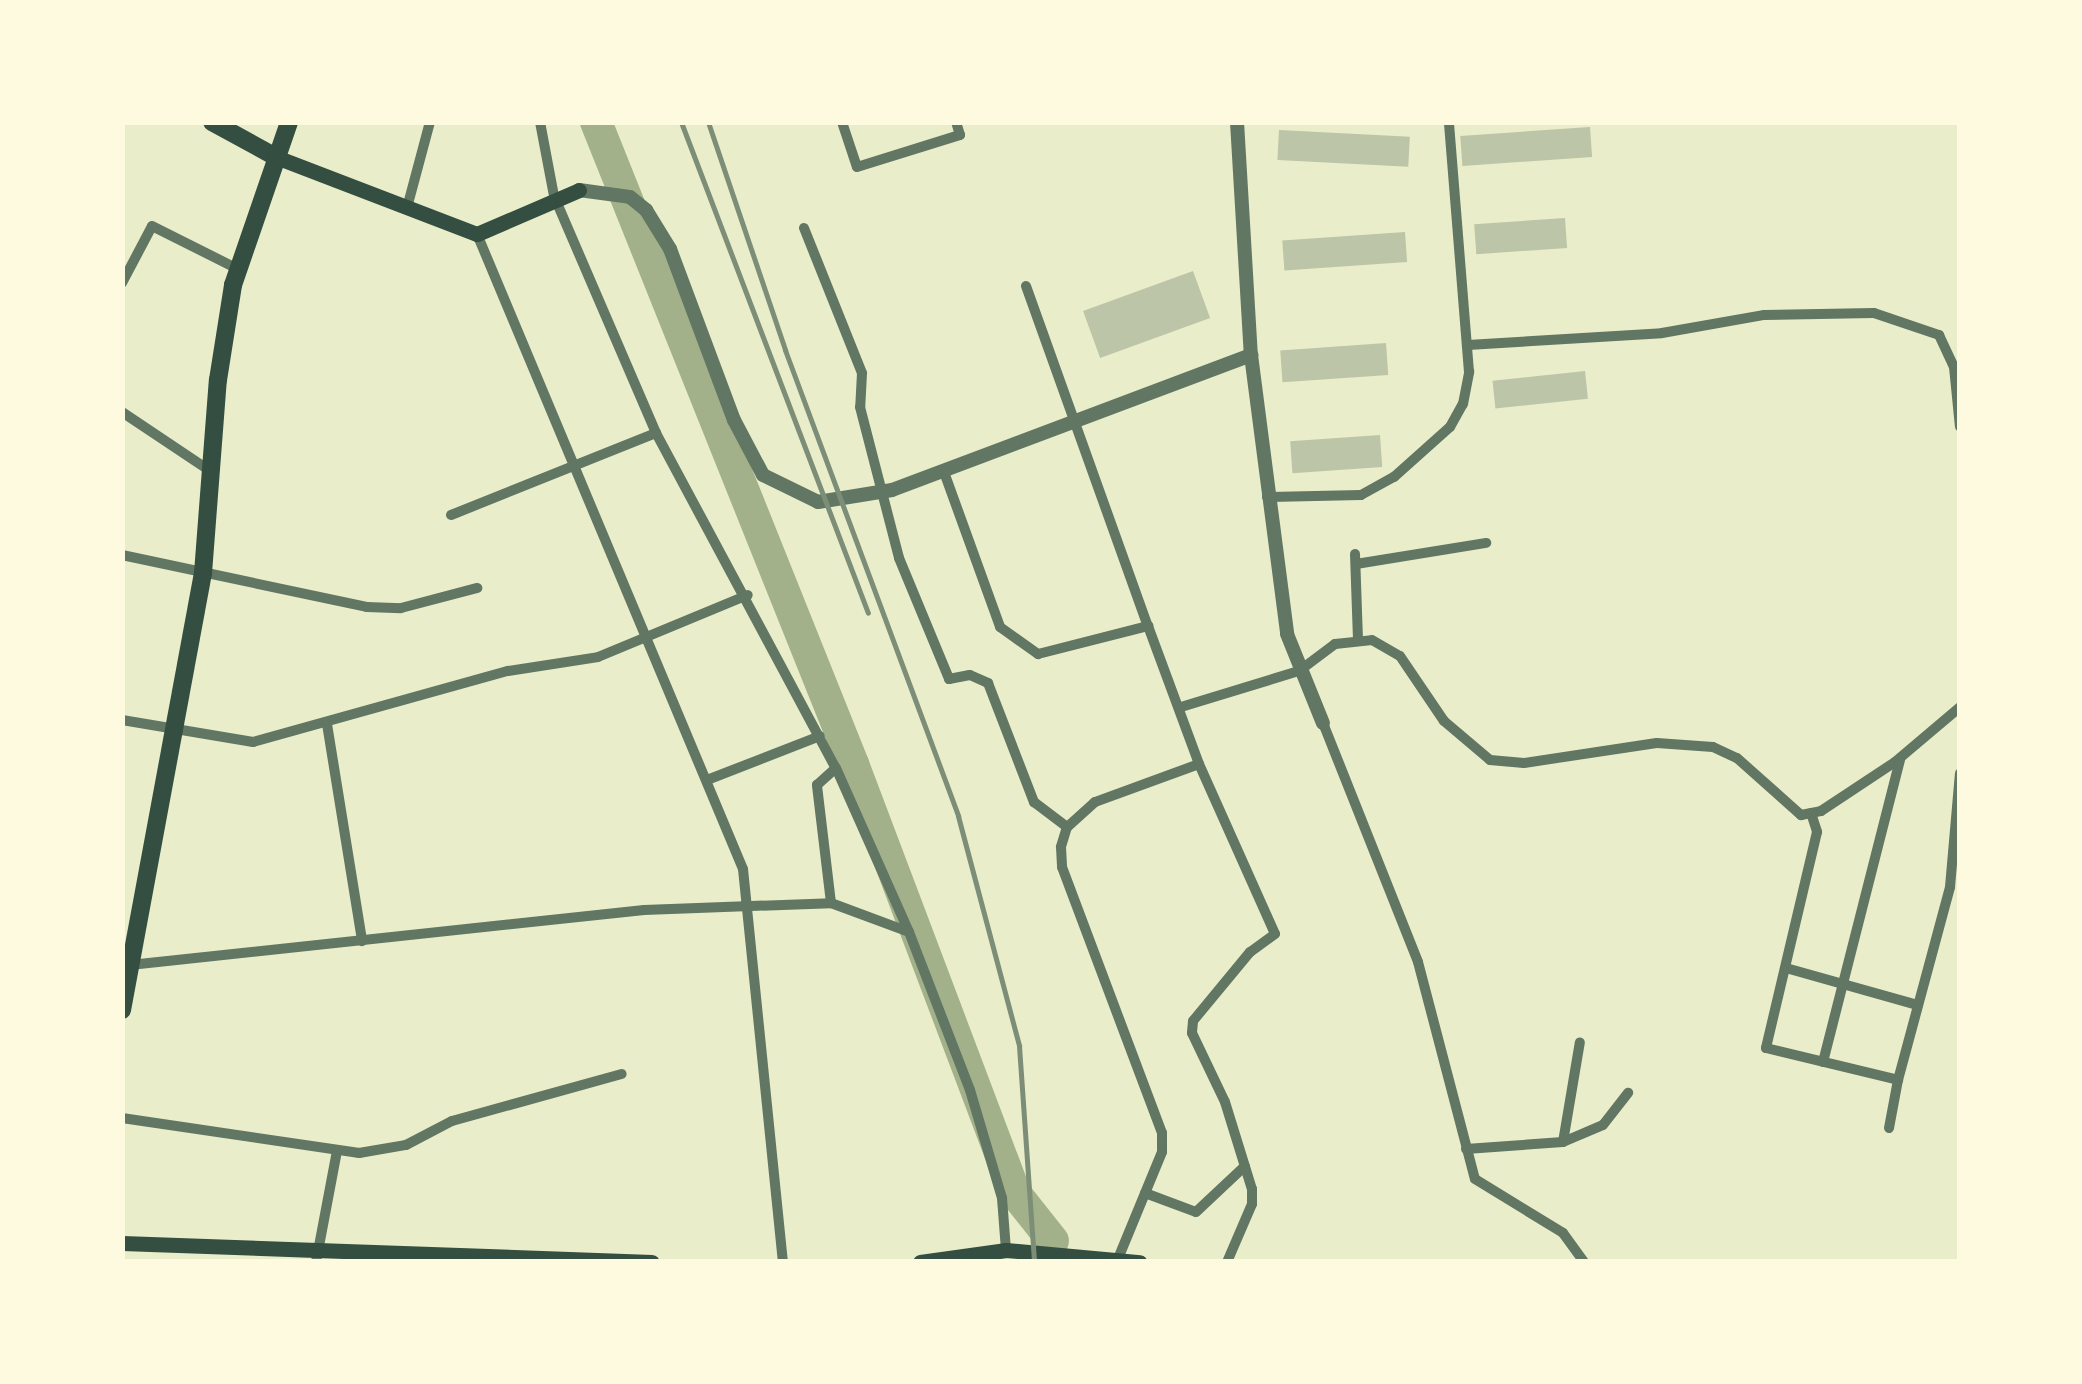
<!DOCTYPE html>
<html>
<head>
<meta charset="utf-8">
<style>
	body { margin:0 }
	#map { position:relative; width:2082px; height:1384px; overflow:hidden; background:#e9edc9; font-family:Rubik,sans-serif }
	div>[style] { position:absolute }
	.river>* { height:32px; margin:-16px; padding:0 16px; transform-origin:16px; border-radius:16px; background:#a3b18a }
	.building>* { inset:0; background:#bcc5a7; transform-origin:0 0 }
	.minor>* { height:10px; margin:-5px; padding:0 5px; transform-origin:5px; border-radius:5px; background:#617663 }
	.tertiary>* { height:14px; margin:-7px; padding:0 7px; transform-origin:7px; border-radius:7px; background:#617663 }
	.secondary>* { height:15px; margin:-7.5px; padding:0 7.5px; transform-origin:7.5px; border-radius:7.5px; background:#344e41 }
	.primary>* { height:18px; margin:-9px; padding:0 9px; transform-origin:9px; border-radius:9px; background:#344e41 }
	.trunk>* { height:18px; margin:-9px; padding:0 9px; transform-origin:9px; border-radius:9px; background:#344e41 }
	.rail>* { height:5px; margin:-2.5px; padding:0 2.5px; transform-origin:2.5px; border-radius:2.5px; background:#7c8e77 }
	span { translate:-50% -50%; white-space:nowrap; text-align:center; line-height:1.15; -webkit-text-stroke:10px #fefae0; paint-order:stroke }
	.frame { position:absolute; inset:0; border:125px solid #fefae0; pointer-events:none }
</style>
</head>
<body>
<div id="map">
	<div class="river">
		<div style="left:596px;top:122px;width:692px;rotate:68.18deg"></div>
		<div style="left:853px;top:764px;width:459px;rotate:69.3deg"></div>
		<div style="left:1015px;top:1193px;width:61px;rotate:51.6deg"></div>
	</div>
	<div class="building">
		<div style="left:1590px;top:127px;width:30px;height:130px;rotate:86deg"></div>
		<div style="left:1279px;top:130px;width:131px;height:30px;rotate:3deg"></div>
		<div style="left:1565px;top:218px;width:30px;height:91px;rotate:86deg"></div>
		<div style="left:1405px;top:232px;width:30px;height:123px;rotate:86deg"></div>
		<div style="left:1193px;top:271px;width:50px;height:117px;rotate:70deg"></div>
		<div style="left:1386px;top:343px;width:32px;height:106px;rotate:86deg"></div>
		<div style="left:1585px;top:371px;width:28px;height:93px;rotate:84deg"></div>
		<div style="left:1380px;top:435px;width:32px;height:90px;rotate:86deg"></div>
	</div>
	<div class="minor">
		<div style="left:540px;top:122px;width:75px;rotate:79.3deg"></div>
		<div style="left:554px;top:196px;width:258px;rotate:66.7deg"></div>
		<div style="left:656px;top:433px;width:380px;rotate:61.8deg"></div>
		<div style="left:836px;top:768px;width:180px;rotate:66deg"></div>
		<div style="left:909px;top:932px;width:169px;rotate:68.9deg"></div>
		<div style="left:970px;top:1090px;width:113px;rotate:73.5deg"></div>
		<div style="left:1002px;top:1198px;width:52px;rotate:85.6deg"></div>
		<div style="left:842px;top:122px;width:47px;rotate:71.6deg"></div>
		<div style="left:857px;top:167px;width:108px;rotate:-17.3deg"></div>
		<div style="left:960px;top:135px;width:14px;rotate:-107deg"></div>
		<div style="left:408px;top:204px;width:85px;rotate:-75deg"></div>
		<div style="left:804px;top:228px;width:156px;rotate:68.2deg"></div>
		<div style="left:862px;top:373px;width:34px;rotate:93deg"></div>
		<div style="left:860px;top:407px;width:156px;rotate:75.5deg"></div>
		<div style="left:899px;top:558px;width:131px;rotate:67.5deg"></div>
		<div style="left:949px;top:679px;width:21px;rotate:-11deg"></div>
		<div style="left:970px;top:675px;width:20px;rotate:24deg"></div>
		<div style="left:988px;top:683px;width:128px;rotate:68.9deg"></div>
		<div style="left:1034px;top:802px;width:41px;rotate:37.1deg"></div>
		<div style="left:477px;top:234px;width:688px;rotate:67.27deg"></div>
		<div style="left:743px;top:869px;width:395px;rotate:84.2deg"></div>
		<div style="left:122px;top:283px;width:64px;rotate:-62.2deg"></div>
		<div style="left:152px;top:226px;width:96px;rotate:26.6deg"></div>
		<div style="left:1026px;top:286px;width:361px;rotate:70.3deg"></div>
		<div style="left:1468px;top:345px;width:194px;rotate:-3.5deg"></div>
		<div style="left:1662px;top:333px;width:104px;rotate:-10deg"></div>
		<div style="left:1764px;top:315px;width:110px;rotate:-1deg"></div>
		<div style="left:1874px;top:313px;width:69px;rotate:18.7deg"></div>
		<div style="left:1939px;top:335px;width:35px;rotate:65deg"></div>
		<div style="left:1954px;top:367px;width:60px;rotate:84.3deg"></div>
		<div style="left:122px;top:412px;width:110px;rotate:33.8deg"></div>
		<div style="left:944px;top:472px;width:165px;rotate:70.1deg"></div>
		<div style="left:1000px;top:627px;width:47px;rotate:35.4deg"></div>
		<div style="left:1038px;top:654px;width:114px;rotate:-14.3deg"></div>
		<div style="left:1148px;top:626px;width:147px;rotate:69.7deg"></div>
		<div style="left:1199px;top:764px;width:111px;rotate:159.9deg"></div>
		<div style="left:1095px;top:802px;width:38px;rotate:138deg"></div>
		<div style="left:1067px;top:827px;width:21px;rotate:107deg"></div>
		<div style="left:1061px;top:847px;width:20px;rotate:87deg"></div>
		<div style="left:1062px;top:867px;width:284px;rotate:69.4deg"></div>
		<div style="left:1162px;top:1133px;width:19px;rotate:90deg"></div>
		<div style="left:1162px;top:1152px;width:116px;rotate:112.4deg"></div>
		<div style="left:1267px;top:497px;width:94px;rotate:-1.2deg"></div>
		<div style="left:1361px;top:495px;width:38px;rotate:-29deg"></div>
		<div style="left:1394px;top:477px;width:75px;rotate:-41.8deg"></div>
		<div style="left:1450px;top:427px;width:26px;rotate:-61deg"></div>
		<div style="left:1463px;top:404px;width:33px;rotate:-79deg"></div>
		<div style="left:1469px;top:372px;width:251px;rotate:-94.6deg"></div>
		<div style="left:451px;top:515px;width:221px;rotate:-21.8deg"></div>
		<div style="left:1355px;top:554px;width:85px;rotate:88deg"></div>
		<div style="left:122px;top:555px;width:250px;rotate:12deg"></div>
		<div style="left:367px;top:607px;width:34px;rotate:2deg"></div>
		<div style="left:401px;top:608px;width:79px;rotate:-14.7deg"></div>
		<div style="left:1356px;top:564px;width:132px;rotate:-9.2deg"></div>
		<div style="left:1181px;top:707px;width:123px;rotate:-17deg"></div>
		<div style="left:1299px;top:671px;width:45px;rotate:-36.9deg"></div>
		<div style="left:1335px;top:644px;width:37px;rotate:-6deg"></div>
		<div style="left:1372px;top:640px;width:32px;rotate:30deg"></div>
		<div style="left:1400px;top:656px;width:78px;rotate:55.9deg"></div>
		<div style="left:1444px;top:721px;width:60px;rotate:40.3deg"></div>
		<div style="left:1490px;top:760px;width:34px;rotate:5deg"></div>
		<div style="left:1524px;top:763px;width:134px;rotate:-8.6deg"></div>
		<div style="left:1657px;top:743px;width:56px;rotate:4.1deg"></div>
		<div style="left:1713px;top:747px;width:26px;rotate:25deg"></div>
		<div style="left:1737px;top:758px;width:86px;rotate:41.7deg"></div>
		<div style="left:1801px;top:815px;width:20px;rotate:-11deg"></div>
		<div style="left:1821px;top:811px;width:89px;rotate:-33.5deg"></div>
		<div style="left:1895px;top:762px;width:85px;rotate:-40.2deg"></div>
		<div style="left:122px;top:720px;width:133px;rotate:9.5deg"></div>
		<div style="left:253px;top:742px;width:265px;rotate:-15.6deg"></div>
		<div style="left:508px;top:671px;width:91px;rotate:-8.8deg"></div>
		<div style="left:598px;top:657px;width:162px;rotate:-22.5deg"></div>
		<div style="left:1323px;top:723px;width:257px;rotate:68.3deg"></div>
		<div style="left:1418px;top:962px;width:224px;rotate:75.3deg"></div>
		<div style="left:1475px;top:1179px;width:103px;rotate:31.5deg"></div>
		<div style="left:1563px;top:1233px;width:36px;rotate:54deg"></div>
		<div style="left:327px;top:724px;width:220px;rotate:80.8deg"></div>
		<div style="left:1199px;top:764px;width:186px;rotate:65.9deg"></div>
		<div style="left:1275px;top:934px;width:31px;rotate:144deg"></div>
		<div style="left:1250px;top:952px;width:89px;rotate:129.6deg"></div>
		<div style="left:1193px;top:1021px;width:12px;rotate:95deg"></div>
		<div style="left:1192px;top:1033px;width:76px;rotate:64.4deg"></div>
		<div style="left:1225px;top:1102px;width:91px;rotate:72.8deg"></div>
		<div style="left:1252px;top:1189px;width:15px;rotate:90deg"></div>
		<div style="left:1252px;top:1204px;width:63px;rotate:113.3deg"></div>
		<div style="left:707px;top:780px;width:121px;rotate:-21.3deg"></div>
		<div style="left:1811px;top:813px;width:20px;rotate:72deg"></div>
		<div style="left:1817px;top:832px;width:222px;rotate:103.3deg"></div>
		<div style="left:1766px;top:1048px;width:136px;rotate:13.6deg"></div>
		<div style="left:1898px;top:1080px;width:200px;rotate:-74.9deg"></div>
		<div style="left:1950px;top:887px;width:114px;rotate:-85deg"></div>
		<div style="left:831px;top:903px;width:119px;rotate:-96.8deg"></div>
		<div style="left:817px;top:785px;width:25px;rotate:-42deg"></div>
		<div style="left:130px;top:965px;width:517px;rotate:-6.11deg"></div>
		<div style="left:644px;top:910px;width:187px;rotate:-2.1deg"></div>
		<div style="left:831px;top:903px;width:83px;rotate:20.4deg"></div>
		<div style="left:1786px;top:968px;width:137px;rotate:15.7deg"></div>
		<div style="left:1823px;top:1062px;width:313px;rotate:-75.7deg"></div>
		<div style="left:122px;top:1118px;width:240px;rotate:8.4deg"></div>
		<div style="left:359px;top:1153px;width:48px;rotate:-9.7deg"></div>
		<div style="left:406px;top:1145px;width:52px;rotate:-27.6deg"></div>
		<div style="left:452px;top:1121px;width:176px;rotate:-15.5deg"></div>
		<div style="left:1889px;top:1128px;width:49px;rotate:-79.4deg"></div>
		<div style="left:1563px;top:1142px;width:101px;rotate:-80.4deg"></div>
		<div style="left:1466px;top:1149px;width:97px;rotate:-4.1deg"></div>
		<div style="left:1563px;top:1142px;width:43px;rotate:-23deg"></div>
		<div style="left:1603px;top:1125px;width:41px;rotate:-52deg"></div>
		<div style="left:1145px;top:1193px;width:54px;rotate:20.4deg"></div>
		<div style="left:1196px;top:1212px;width:67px;rotate:-43.2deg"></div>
		<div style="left:316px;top:1262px;width:113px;rotate:-79.3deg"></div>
	</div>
	<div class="tertiary">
		<div style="left:1237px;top:122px;width:233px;rotate:86.6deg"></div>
		<div style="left:1251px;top:355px;width:281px;rotate:82.6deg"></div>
		<div style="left:1287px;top:634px;width:96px;rotate:68deg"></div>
		<div style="left:579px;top:190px;width:51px;rotate:7.8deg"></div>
		<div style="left:630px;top:197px;width:21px;rotate:39deg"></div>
		<div style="left:646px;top:210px;width:46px;rotate:58.4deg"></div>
		<div style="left:670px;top:249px;width:183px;rotate:69.5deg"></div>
		<div style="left:734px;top:420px;width:62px;rotate:62.2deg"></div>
		<div style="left:763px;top:475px;width:61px;rotate:26.1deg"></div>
		<div style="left:818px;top:502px;width:75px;rotate:-9.2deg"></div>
		<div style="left:892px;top:490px;width:384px;rotate:-20.6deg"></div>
	</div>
	<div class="secondary">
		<div style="left:276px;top:157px;width:215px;rotate:21deg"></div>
		<div style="left:477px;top:234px;width:111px;rotate:-23.3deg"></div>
		<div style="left:122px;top:1243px;width:530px;rotate:2.05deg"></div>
		<div style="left:920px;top:1262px;width:87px;rotate:-7.9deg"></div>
		<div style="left:1006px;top:1250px;width:134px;rotate:5.2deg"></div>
	</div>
	<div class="primary">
		<div style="left:212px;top:122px;width:73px;rotate:28.7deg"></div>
	</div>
	<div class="trunk">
		<div style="left:122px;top:1010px;width:444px;rotate:-79.5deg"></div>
		<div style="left:203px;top:573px;width:194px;rotate:-85.6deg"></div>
		<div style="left:218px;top:380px;width:96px;rotate:-81deg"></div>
		<div style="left:233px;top:285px;width:172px;rotate:-71deg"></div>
	</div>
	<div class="rail">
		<div style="left:681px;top:122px;width:525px;rotate:69.15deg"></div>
		<div style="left:708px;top:122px;width:241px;rotate:71.3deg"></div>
		<div style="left:785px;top:350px;width:497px;rotate:69.6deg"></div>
		<div style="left:958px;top:816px;width:238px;rotate:75.1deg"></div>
		<div style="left:1019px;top:1046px;width:217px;rotate:86deg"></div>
	</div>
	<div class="frame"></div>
</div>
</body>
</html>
